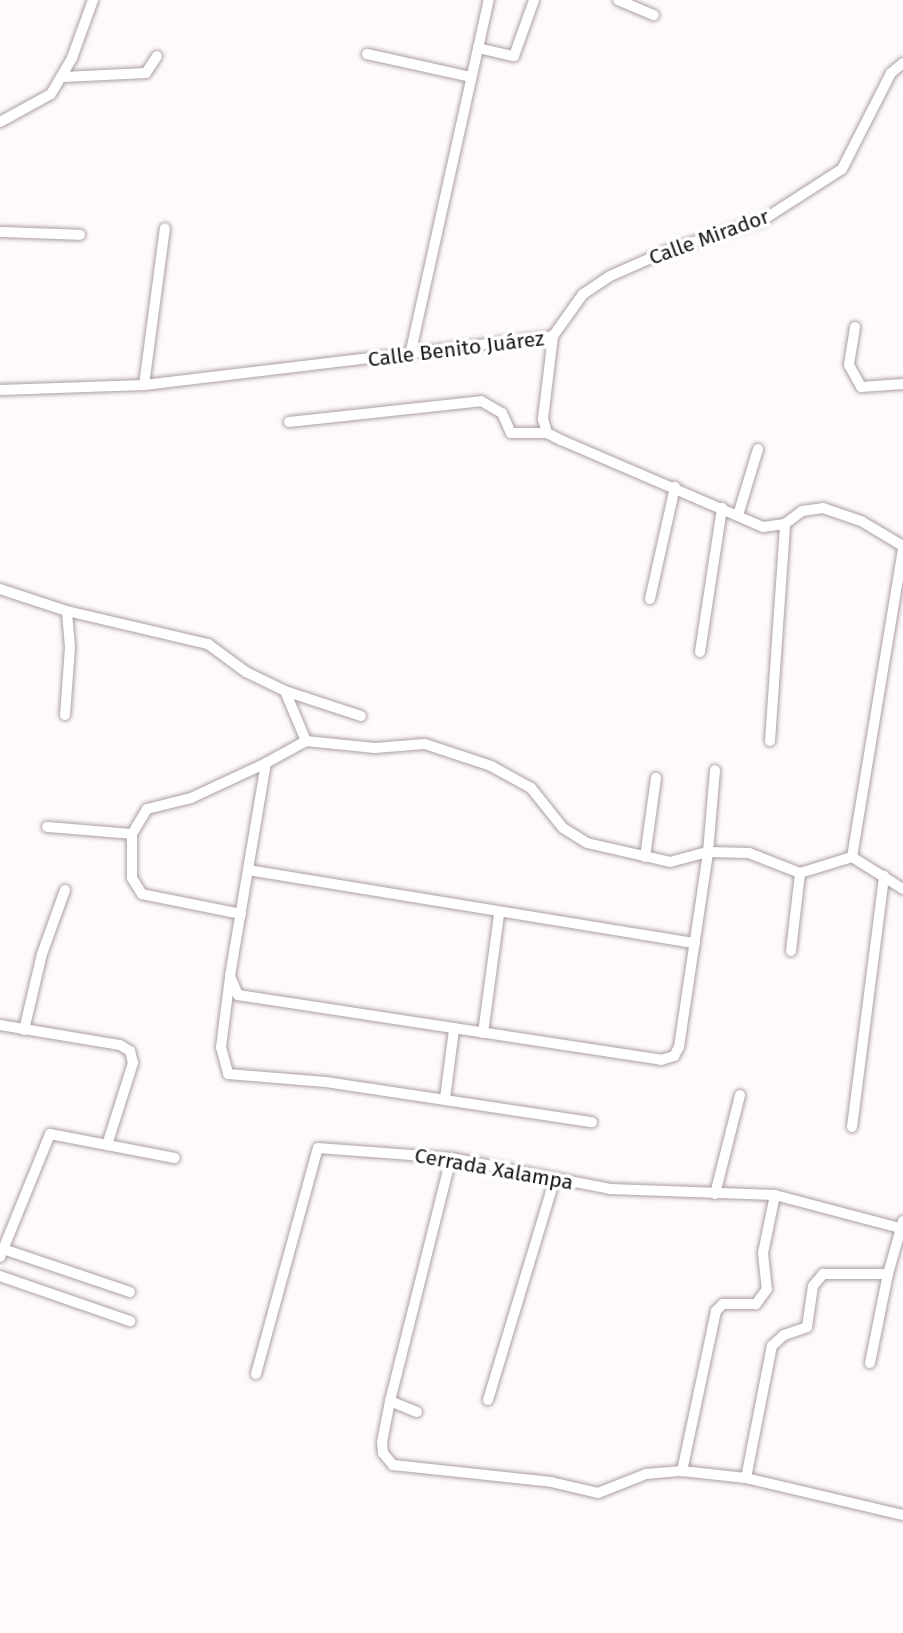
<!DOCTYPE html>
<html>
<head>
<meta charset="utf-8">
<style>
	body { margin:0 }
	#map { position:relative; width:903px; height:1633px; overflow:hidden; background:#fefafc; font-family:"Fira Sans",sans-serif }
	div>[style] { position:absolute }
	.roads { filter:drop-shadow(0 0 2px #ac9ea3) drop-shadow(0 0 2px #ac9ea3) }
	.street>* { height:10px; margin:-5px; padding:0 5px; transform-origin:5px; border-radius:5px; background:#fff }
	span { translate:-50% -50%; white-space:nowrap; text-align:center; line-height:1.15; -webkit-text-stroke:7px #fff; paint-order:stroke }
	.street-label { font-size:21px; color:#171214 }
</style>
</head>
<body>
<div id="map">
	<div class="roads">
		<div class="street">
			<div style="left:618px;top:0;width:39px;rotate:23deg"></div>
			<div style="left:478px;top:48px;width:37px;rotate:13deg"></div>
			<div style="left:514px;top:56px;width:59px;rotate:-70.3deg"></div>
			<div style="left:367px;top:54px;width:107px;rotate:12.5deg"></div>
			<div style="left:903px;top:63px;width:16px;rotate:140deg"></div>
			<div style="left:891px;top:73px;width:108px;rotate:117deg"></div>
			<div style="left:842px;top:169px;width:94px;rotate:147.2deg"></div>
			<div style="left:763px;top:220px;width:99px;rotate:162.3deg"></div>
			<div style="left:669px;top:250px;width:64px;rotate:156.2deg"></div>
			<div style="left:610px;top:276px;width:32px;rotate:146deg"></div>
			<div style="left:583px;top:294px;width:52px;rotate:125.5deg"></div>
			<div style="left:553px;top:336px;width:84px;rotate:96.9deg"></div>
			<div style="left:543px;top:419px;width:15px;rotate:74deg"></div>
			<div style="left:547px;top:433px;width:16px;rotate:27deg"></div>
			<div style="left:561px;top:440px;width:220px;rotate:23.3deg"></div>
			<div style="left:763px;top:527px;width:22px;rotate:-8deg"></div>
			<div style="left:785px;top:524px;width:21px;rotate:-37deg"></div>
			<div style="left:802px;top:511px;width:21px;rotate:-8deg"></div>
			<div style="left:823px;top:508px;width:40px;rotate:18.9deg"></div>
			<div style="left:861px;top:521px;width:49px;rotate:30.8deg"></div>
			<div style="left:63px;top:77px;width:83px;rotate:-2.8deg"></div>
			<div style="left:146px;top:73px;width:20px;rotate:-57deg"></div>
			<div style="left:0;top:122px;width:58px;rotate:-28.8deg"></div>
			<div style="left:51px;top:94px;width:42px;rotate:-59.7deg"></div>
			<div style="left:72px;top:58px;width:62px;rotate:-70.1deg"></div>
			<div style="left:0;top:232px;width:80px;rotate:2.1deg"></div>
			<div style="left:855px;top:327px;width:38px;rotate:99deg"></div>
			<div style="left:849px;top:365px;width:25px;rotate:61deg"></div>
			<div style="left:861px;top:387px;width:42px;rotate:-4.1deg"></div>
			<div style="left:410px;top:355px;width:364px;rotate:-77.5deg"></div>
			<div style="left:144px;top:385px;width:158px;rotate:-82.4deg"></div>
			<div style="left:0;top:390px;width:144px;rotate:-2deg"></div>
			<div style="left:144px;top:385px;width:412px;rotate:-6.8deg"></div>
			<div style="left:289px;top:422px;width:193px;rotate:-6.2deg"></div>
			<div style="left:481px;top:401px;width:24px;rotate:30deg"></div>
			<div style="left:502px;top:413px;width:22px;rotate:66deg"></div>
			<div style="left:511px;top:433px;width:36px"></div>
			<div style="left:738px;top:515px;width:69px;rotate:-73.1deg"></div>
			<div style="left:0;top:589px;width:71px;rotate:18.2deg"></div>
			<div style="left:67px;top:611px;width:145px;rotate:13.2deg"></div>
			<div style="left:208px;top:644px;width:47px;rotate:36.4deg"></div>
			<div style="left:246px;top:672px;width:43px;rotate:26deg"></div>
			<div style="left:285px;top:691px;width:54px;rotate:67.2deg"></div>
			<div style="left:306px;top:741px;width:69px;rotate:5.8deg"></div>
			<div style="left:375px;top:748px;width:50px;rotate:-4.6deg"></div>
			<div style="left:425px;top:744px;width:70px;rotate:18.4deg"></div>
			<div style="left:491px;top:766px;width:46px;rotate:28.8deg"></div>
			<div style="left:531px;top:788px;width:51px;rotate:51.3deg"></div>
			<div style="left:563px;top:828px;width:28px;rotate:32deg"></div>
			<div style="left:587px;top:843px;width:85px;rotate:12.9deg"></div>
			<div style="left:670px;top:862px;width:39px;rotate:-15deg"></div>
			<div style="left:708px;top:852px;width:41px;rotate:1.4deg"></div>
			<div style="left:749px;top:853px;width:55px;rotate:21.4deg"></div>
			<div style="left:800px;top:873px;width:54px;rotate:-17.1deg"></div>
			<div style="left:852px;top:857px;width:60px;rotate:32.1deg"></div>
			<div style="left:650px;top:599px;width:115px;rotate:-77.4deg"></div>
			<div style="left:700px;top:652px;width:146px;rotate:-81.3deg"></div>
			<div style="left:285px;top:691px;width:80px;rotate:18.2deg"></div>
			<div style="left:65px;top:715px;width:68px;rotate:-85.8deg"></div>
			<div style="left:70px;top:647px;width:36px;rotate:-95deg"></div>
			<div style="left:306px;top:741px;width:46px;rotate:151.2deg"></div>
			<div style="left:266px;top:763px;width:216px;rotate:99.6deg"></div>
			<div style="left:230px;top:976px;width:21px;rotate:67deg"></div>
			<div style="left:238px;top:995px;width:428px;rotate:8.7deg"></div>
			<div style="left:661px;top:1060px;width:14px;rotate:-17deg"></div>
			<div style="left:674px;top:1056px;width:10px;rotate:-61deg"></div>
			<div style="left:679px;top:1047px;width:197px;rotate:-81.5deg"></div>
			<div style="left:708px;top:852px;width:82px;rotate:-85.1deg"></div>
			<div style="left:770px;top:741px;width:218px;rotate:-86deg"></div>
			<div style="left:47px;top:827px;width:85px;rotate:4.7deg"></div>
			<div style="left:645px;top:857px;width:80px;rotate:-82.1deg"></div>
			<div style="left:852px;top:857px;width:311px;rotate:-80.6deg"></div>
			<div style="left:248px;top:870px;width:453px;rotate:9.3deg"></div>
			<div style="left:241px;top:914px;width:101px;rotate:-168.6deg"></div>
			<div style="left:142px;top:894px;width:19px;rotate:-122deg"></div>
			<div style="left:132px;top:878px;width:44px;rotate:-90deg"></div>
			<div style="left:132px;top:834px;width:29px;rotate:-59deg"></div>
			<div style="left:147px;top:809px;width:45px;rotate:-14deg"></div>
			<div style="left:191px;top:798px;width:83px;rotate:-25deg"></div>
			<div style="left:791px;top:951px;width:79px;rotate:-83.4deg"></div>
			<div style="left:230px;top:977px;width:71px;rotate:97.3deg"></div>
			<div style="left:221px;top:1047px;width:28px;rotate:75deg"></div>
			<div style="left:228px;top:1074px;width:98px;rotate:4.7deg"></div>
			<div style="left:326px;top:1082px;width:269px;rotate:8.6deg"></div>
			<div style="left:0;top:1025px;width:122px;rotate:9.5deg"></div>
			<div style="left:120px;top:1045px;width:12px;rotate:31deg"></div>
			<div style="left:130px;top:1051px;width:12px;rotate:76deg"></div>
			<div style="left:133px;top:1063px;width:86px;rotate:107.6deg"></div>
			<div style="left:24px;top:1030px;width:78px;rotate:-76.7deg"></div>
			<div style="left:42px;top:954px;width:68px;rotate:-70.2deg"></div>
			<div style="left:483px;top:1033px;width:120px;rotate:-82.3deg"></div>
			<div style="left:445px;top:1098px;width:69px;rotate:-82.5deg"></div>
			<div style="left:852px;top:1127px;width:253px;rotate:-82.7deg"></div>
			<div style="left:715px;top:1194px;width:102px;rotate:-75.8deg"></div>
			<div style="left:775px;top:1195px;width:59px;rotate:101.7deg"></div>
			<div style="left:763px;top:1253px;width:36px;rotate:84deg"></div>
			<div style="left:767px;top:1289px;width:19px;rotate:126deg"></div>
			<div style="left:756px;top:1304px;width:33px;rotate:180deg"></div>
			<div style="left:723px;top:1304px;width:10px;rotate:135deg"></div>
			<div style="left:716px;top:1311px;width:164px;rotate:102deg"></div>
			<div style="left:682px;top:1471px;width:64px;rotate:6.2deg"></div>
			<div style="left:746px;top:1478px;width:161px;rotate:13.3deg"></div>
			<div style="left:3px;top:1249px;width:134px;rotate:18.7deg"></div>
			<div style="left:0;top:1257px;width:133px;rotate:-67.9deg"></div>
			<div style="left:50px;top:1134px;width:127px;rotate:10.9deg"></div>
			<div style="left:0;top:1276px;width:138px;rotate:19.1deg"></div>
			<div style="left:870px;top:1363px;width:91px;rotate:-78.6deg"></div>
			<div style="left:256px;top:1374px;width:234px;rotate:-74.7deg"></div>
			<div style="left:318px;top:1148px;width:133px;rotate:4.3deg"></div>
			<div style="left:451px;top:1158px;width:162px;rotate:11deg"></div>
			<div style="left:610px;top:1189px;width:165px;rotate:2.1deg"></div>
			<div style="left:775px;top:1195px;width:129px;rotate:14.8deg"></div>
			<div style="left:488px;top:1400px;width:232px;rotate:-73.2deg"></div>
			<div style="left:390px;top:1401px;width:42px;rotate:101deg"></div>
			<div style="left:382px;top:1442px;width:11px;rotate:85deg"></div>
			<div style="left:383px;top:1453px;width:16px;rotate:50deg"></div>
			<div style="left:393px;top:1465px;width:159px;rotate:6.1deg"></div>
			<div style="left:551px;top:1482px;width:48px;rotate:13.2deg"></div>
			<div style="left:598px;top:1493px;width:52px;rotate:-21.6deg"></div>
			<div style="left:646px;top:1474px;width:36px;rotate:-5deg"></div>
			<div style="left:417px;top:1412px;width:29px;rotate:-158deg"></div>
			<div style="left:390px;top:1401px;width:251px;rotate:-75.9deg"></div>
			<div style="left:746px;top:1478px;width:135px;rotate:-78.9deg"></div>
			<div style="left:772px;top:1346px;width:16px;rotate:-43deg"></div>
			<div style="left:784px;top:1335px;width:24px;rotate:-19deg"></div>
			<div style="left:807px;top:1327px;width:41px;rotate:-81.7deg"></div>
			<div style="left:813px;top:1286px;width:16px;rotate:-50deg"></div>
			<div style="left:823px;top:1274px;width:65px"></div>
			<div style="left:888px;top:1274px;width:55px;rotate:-74.2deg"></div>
		</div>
	</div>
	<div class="street-label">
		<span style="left:709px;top:237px;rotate:-20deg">Calle Mirador</span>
		<span style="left:456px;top:349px;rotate:-7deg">Calle Benito Juárez</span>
		<span style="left:494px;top:1169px;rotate:10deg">Cerrada Xalampa</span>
	</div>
</div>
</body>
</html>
